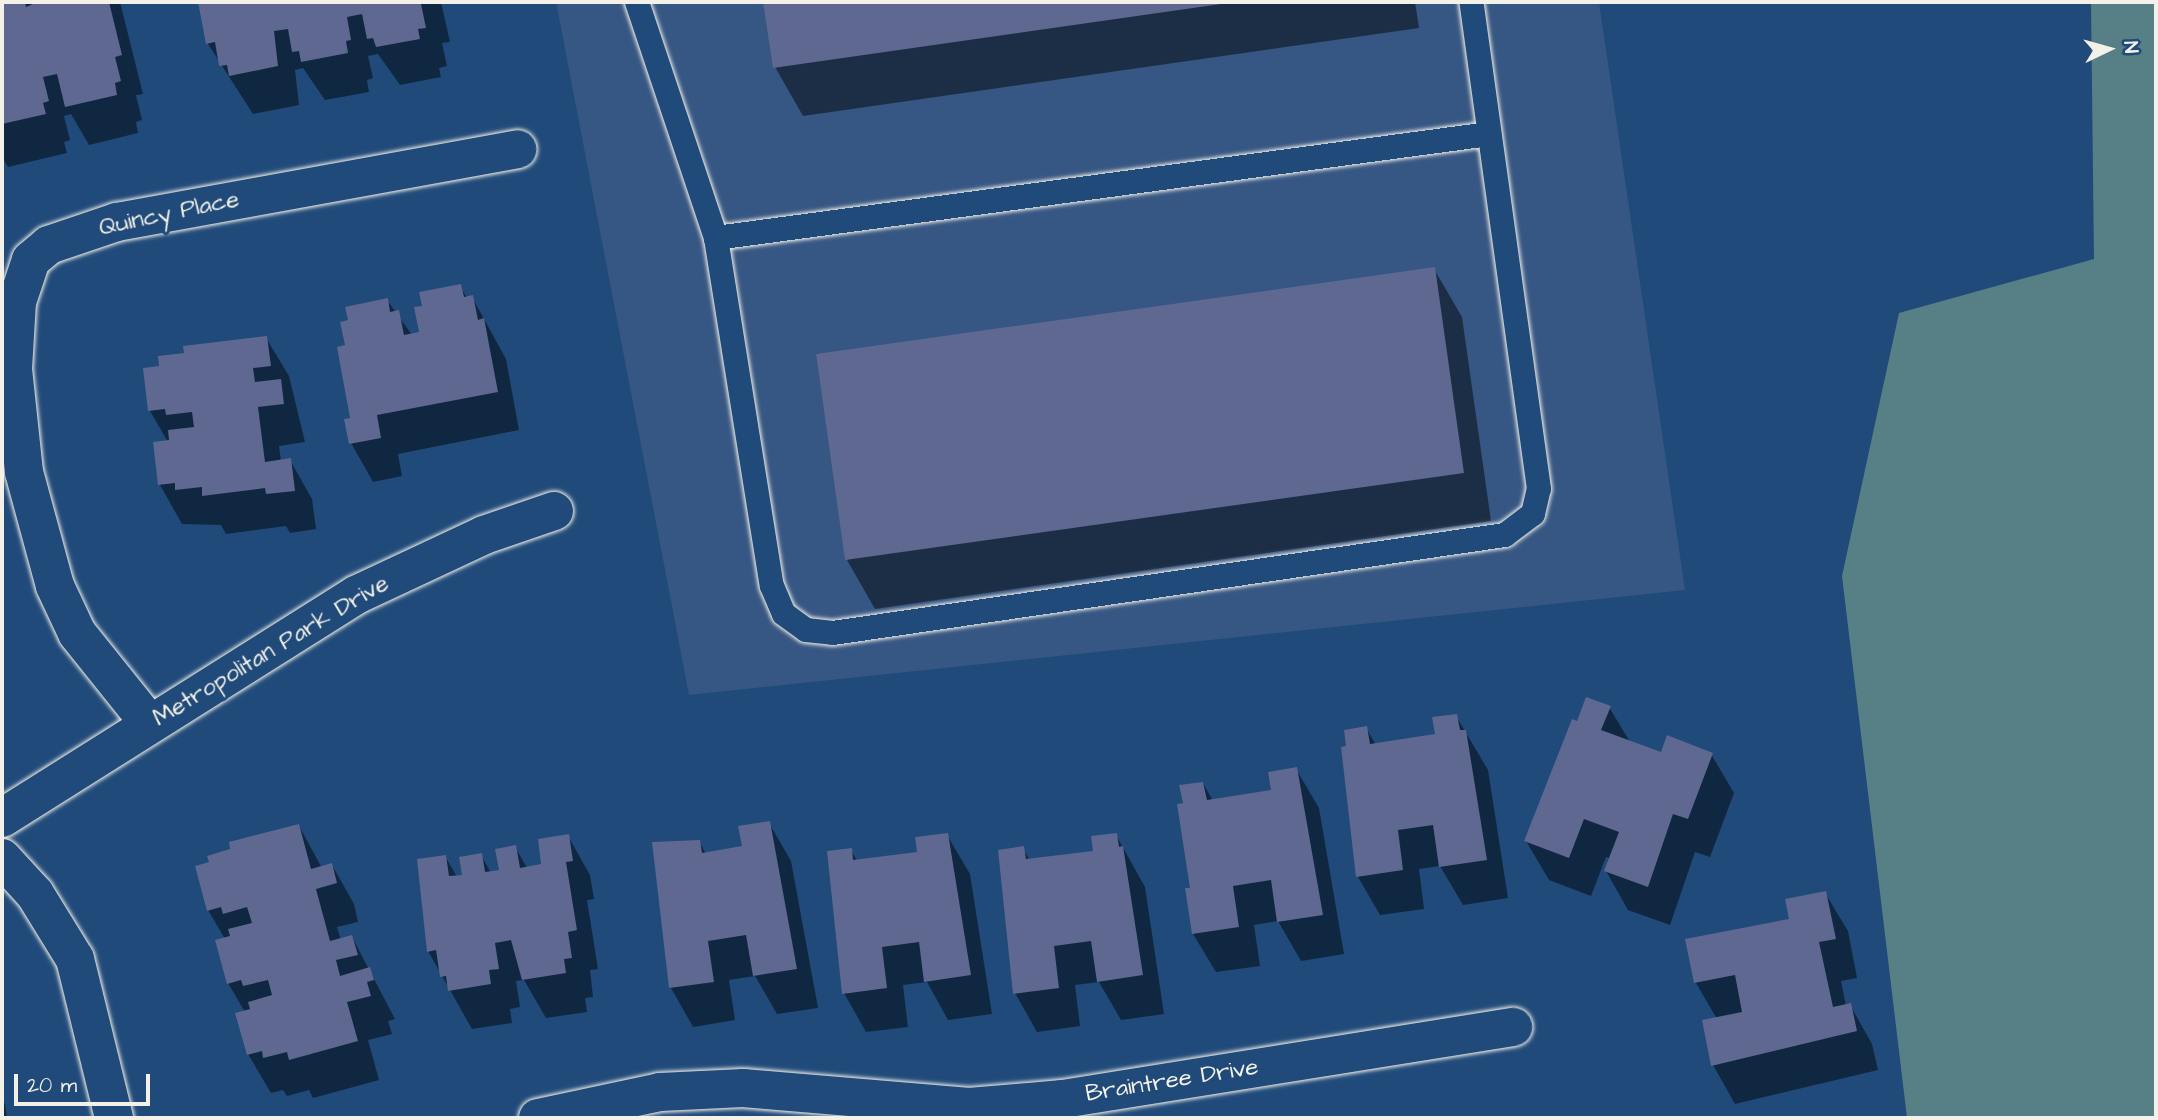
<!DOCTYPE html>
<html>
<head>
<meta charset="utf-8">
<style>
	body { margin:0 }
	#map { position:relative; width:2158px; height:1120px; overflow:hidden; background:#1f4a7a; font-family:"Architects Daughter",sans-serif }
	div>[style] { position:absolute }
	.built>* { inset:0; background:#365683 }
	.green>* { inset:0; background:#577f86 }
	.shadow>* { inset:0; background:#0007 }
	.building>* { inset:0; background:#5e6890; transform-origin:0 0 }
	.roads { filter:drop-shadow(0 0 2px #f4f1e8) drop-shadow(0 0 2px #f4f1e8) }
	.lane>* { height:24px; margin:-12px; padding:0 12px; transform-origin:12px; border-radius:12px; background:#1f4a7a }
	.street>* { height:38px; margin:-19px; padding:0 19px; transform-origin:19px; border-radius:19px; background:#1f4a7a }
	span { translate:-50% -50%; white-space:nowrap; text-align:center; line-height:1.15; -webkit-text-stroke:6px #1f4a7a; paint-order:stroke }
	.street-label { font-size:24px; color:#f4f1e8 }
	.frame { position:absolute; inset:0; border:4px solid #f4f1e8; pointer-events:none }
	.north { position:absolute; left:2074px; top:14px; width:70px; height:70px; -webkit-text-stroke:5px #1f4a7a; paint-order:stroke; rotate:85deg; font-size:19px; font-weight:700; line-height:28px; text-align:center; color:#f4f1e8 }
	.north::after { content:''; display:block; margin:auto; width:24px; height:32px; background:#f4f1e8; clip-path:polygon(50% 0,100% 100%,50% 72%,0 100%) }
	.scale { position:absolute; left:14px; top:1074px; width:136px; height:32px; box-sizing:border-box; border:4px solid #f4f1e8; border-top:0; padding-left:9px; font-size:21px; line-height:24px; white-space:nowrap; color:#f4f1e8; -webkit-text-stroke:5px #1f4a7a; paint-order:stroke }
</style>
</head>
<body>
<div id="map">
	<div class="built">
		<div style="clip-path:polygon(556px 2px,1599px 2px,1685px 590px,689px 695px)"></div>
	</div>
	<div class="green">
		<div style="clip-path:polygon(2091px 2px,2156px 2px,2156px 1118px,1907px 1118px,1842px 576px,1899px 313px,2094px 259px)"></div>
	</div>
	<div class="shadow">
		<div style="clip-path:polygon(4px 2px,30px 2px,33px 7px,40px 2px,120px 2px,143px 94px,136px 95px,142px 120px,136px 122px,138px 133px,89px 145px,71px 114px,64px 116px,70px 140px,64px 142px,67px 153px,8px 167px,2px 157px)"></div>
		<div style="clip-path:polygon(200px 2px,441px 2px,450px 42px,442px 43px,447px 66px,439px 68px,441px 77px,400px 85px,378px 54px,368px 56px,373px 78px,367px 80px,369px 92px,325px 100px,303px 68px,295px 70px,299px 105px,253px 114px,208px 44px)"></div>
		<div style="clip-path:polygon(765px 2px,1415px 2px,1419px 28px,803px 116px,775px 67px)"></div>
		<div style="clip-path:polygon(1434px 269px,1462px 317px,1491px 521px,875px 609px,847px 560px)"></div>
		<div style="clip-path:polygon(460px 286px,467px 298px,472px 297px,506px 359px,519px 430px,398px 454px,402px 476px,373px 482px,351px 443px,347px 346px,387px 300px,412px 335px,421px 333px,424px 308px)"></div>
		<div style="clip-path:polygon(266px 338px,289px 376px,305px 442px,279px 446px,281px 461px,290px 460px,312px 499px,316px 529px,290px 533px,286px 526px,226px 534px,221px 525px,182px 524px,160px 485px,155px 444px,168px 442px,150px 411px,161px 367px)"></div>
		<div style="clip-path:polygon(1609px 707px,1630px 742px,1662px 754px,1711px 754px,1734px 793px,1710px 857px,1695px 852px,1670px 925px,1628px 910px,1606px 871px,1610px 858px,1606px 857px,1591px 896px,1549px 880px,1526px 841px,1578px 723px)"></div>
		<div style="clip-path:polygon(1456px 716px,1488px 770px,1508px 898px,1463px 905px,1440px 866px,1419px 869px,1424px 909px,1380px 915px,1358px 877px,1348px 748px,1366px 728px,1376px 745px,1437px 736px)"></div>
		<div style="clip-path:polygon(1296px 769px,1319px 808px,1344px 954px,1301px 961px,1278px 921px,1254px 925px,1260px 966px,1216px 972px,1193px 934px,1187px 890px,1192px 889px,1185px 804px,1203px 783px,1213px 801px,1273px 792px)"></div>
		<div style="clip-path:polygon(769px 823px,791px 861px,818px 1008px,777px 1014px,755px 976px,729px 980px,735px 1020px,693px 1027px,671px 988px,654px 844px,699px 841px,706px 854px,744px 848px)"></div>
		<div style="clip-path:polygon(299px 826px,322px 868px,332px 865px,354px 904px,358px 922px,337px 927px,341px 940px,352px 937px,395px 1019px,388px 1021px,392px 1034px,368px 1040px,379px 1080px,313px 1098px,309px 1090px,287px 1096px,283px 1090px,271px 1093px,248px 1054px,245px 1012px,228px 983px,225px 939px,208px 910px)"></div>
		<div style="clip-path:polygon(947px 835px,970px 874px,992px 1014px,948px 1020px,927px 982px,903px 985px,908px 1027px,866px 1032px,844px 993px,851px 850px,857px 861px,919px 853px)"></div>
		<div style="clip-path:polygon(1116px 835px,1145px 887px,1164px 1014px,1121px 1020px,1099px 982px,1075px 985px,1080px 1026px,1037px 1032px,1015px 993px,1023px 848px,1030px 861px,1095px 852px)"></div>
		<div style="clip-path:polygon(568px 836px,590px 875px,594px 899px,587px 900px,598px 969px,590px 970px,593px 997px,585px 998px,587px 1012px,546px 1018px,524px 980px,516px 981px,520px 1007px,510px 1009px,512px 1023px,472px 1029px,428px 951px,445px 856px,457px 877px,465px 876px,481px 855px,491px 873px,501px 872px,515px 847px,527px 868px,543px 865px)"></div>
		<div style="clip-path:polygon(1825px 893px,1848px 931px,1857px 978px,1841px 981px,1846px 1006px,1850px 1005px,1872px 1044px,1878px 1070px,1735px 1104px,1713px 1065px,1717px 1019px,1696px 983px,1687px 940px,1791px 920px)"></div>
		<div style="clip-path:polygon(2px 1099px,5px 1104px,7px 1118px,2px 1118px)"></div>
	</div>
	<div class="building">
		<div style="clip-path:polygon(2px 2px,25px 2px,26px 7px,38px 2px,109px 2px,122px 55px,115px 57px,121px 81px,115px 83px,117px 95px,65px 107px,57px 74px,43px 77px,49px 101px,43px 103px,46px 114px,2px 124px)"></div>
		<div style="clip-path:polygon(198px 2px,427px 2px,428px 3px,421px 4px,426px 28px,418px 29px,420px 39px,376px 47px,373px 38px,367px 39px,362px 14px,347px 17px,351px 40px,346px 41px,348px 53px,301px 62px,299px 51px,292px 52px,288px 29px,274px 31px,278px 66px,229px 76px,227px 65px,219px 66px,215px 42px,206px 44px)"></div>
		<div style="clip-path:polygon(763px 2px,1227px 2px,1228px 3px,773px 68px)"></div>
		<div style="left:1435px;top:267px;width:208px;height:625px;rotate:82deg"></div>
		<div style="clip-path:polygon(461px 284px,464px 297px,473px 295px,478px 320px,484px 318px,498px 392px,377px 415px,381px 438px,349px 444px,344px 419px,350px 418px,337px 347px,345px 345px,340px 322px,348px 320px,345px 307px,388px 298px,390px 312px,399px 310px,404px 335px,419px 332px,414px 307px,422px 306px,419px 292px)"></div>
		<div style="clip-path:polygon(267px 336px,271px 366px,253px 368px,255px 382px,281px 379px,284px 404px,258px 407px,265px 462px,291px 458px,295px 491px,266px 494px,265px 488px,202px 496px,202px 487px,175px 490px,175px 483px,158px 485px,153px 442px,169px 440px,168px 430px,194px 427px,192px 412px,166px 415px,165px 409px,148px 411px,143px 368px,159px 366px,158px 356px,184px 353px,183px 346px)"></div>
		<div style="clip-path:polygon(1586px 697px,1611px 706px,1601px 730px,1661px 752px,1667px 735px,1713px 753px,1688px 819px,1673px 814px,1648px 887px,1604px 871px,1619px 832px,1584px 819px,1569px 858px,1524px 841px,1572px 719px,1577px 721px)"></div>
		<div style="clip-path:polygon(1457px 714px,1460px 730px,1466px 730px,1487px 860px,1439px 867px,1433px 825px,1398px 830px,1403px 870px,1356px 877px,1341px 747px,1346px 746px,1344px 730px,1367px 726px,1370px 744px,1435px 734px,1432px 717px)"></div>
		<div style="clip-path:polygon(1297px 767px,1323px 915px,1277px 922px,1271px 880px,1233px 886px,1239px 927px,1192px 934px,1185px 888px,1190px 888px,1177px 804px,1183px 803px,1179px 785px,1203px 782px,1207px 800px,1271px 790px,1268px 772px)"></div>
		<div style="clip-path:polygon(770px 821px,797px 969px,753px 976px,746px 935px,708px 941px,714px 982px,669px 988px,652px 842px,700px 840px,702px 853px,742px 846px,738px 826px)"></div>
		<div style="clip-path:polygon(299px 824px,311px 869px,332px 863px,337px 883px,316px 889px,330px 941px,352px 935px,358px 955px,336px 960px,340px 976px,370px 967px,374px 980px,367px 982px,371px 996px,347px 1002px,358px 1041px,289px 1060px,287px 1052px,263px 1058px,262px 1051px,247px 1055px,235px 1013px,250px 1009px,248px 1002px,272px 995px,268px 980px,243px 986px,241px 980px,227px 984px,215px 940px,230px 936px,228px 929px,252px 923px,247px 907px,223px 914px,221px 907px,207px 911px,195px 866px,209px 862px,207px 856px,230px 849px,229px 842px)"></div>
		<div style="clip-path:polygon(948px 833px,971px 975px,924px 982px,919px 942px,882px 947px,887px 988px,842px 994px,827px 851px,852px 848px,853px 860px,917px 852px,915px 837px)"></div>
		<div style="clip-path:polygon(1117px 833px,1119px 847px,1123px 846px,1143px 975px,1097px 982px,1091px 941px,1054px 946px,1059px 988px,1013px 994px,998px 850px,1024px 846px,1026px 859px,1093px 851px,1091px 836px)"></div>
		<div style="clip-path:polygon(569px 834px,573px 861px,566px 862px,577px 930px,568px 932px,572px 958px,564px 959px,566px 973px,522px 980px,511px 940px,495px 943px,499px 969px,489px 970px,491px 984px,448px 991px,446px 976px,440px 977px,436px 950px,427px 952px,417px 859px,446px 855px,449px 876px,462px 875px,459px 857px,482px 853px,485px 872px,499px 870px,495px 849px,516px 845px,520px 868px,541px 864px,538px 839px)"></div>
		<div style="clip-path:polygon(1826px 891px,1836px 939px,1819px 942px,1833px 1007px,1851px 1003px,1857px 1031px,1711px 1066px,1702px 1020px,1742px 1012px,1735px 975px,1694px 983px,1685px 939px,1789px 919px,1785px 899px)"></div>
	</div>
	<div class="roads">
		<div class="lane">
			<div style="left:637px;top:2px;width:249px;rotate:71.5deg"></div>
			<div style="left:716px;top:238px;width:352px;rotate:80.9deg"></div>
			<div style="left:772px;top:586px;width:30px;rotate:67deg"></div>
			<div style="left:784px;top:614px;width:27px;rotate:36deg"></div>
			<div style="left:806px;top:630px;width:27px;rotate:6deg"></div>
			<div style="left:833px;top:633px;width:679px;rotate:-8.3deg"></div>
			<div style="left:1505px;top:535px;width:35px;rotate:-37deg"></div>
			<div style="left:1533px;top:514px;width:26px;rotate:-77deg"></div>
			<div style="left:1539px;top:489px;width:492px;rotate:-97.9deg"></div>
			<div style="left:716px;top:238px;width:780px;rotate:-7.66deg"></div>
		</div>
		<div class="street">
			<div style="left:149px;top:723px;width:115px;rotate:-128.7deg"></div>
			<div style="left:77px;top:633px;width:52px;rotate:-115.1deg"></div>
			<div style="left:55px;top:586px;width:118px;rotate:-105.2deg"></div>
			<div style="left:24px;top:472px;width:104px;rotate:-96.1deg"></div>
			<div style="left:13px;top:369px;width:67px;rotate:-86.6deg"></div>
			<div style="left:17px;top:302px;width:44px;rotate:-71.6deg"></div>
			<div style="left:31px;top:260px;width:23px;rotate:-40deg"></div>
			<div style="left:49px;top:245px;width:72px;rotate:-18.7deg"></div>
			<div style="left:117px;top:222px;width:407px;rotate:-10.3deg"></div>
			<div style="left:2px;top:818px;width:418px;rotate:-32.2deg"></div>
			<div style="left:356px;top:595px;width:141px;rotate:-25.1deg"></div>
			<div style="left:484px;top:535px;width:74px;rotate:-18.9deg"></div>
			<div style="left:2px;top:858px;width:49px;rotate:47.5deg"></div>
			<div style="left:35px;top:894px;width:76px;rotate:58.4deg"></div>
			<div style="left:75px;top:959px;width:164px;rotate:76.2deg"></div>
			<div style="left:538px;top:1118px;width:125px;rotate:-12deg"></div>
			<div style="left:660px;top:1092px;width:83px;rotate:-2.8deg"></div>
			<div style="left:743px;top:1088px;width:227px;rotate:4.8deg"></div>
			<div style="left:969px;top:1107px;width:94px;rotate:-4.9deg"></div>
			<div style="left:1063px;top:1099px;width:456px;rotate:-9.1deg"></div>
		</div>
	</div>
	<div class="street-label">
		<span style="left:169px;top:214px;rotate:-12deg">Quincy Place</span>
		<span style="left:271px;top:651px;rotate:-31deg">Metropolitan Park Drive</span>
		<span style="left:1172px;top:1081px;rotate:-9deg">Braintree Drive</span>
	</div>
	<div class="frame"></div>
	<div class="north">N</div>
	<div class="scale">20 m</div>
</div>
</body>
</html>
